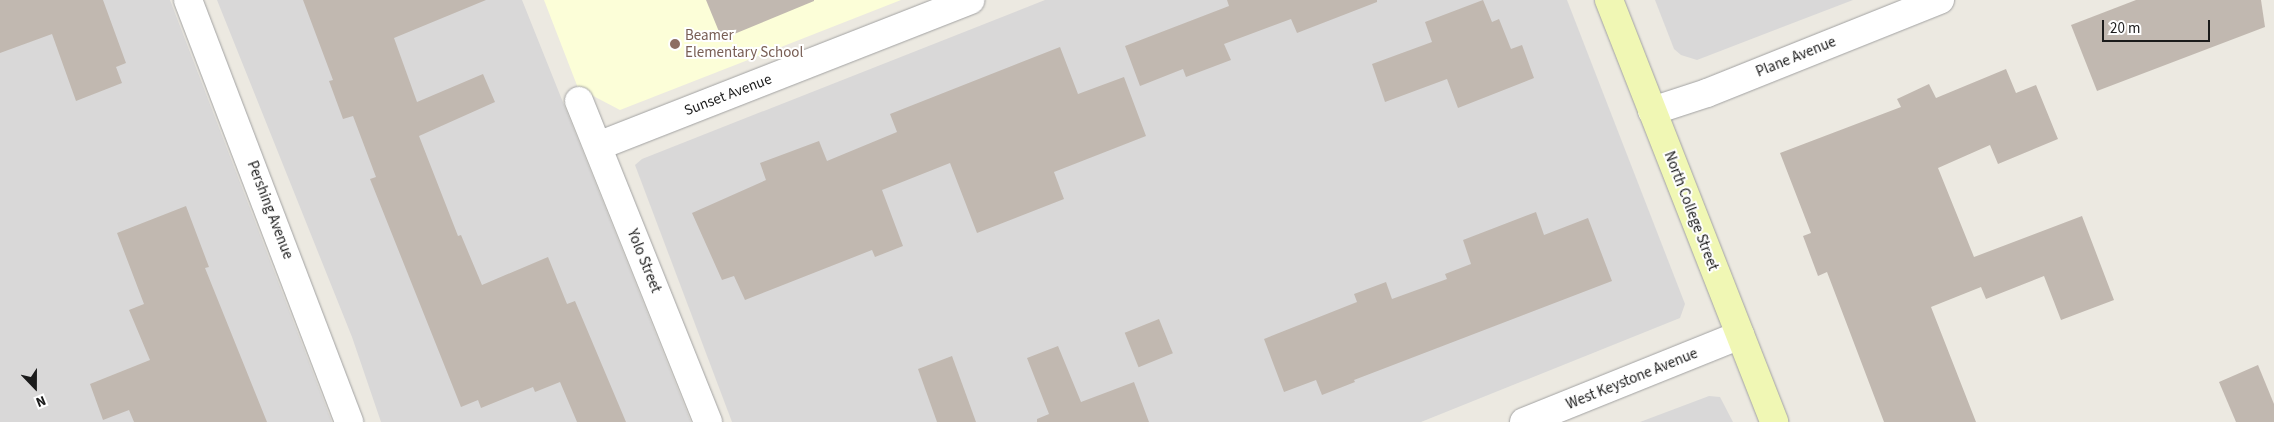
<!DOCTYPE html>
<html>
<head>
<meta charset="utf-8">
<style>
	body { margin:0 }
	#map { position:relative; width:2274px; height:422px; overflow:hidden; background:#ece9e1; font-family:"Source Sans 3",sans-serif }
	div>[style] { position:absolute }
	.residential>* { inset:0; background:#d9d8d8 }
	.education>* { inset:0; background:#fcfed8 }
	.building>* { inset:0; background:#c1b8b0; transform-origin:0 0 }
	.roads { filter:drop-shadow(0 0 1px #a2a2a2) drop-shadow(0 0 1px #a2a2a2) }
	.street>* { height:28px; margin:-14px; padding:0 14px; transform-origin:14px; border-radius:14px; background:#fff }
	.secondary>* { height:28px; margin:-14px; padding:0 14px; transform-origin:14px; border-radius:14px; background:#f0f7b4 }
	.dots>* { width:14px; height:14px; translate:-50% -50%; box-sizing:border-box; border:2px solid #fff; border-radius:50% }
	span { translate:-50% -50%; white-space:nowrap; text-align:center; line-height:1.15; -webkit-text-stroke:4px #fff; paint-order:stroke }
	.education-label { font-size:15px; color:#785e54 }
	.left { translate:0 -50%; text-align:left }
	.street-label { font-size:15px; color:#1b1b1b }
	.north { position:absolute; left:10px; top:362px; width:50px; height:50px; -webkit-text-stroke:4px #fff; paint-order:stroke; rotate:158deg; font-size:14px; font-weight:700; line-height:20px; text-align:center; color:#1b1b1b }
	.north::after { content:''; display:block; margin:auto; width:18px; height:22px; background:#1b1b1b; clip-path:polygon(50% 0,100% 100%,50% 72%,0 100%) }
	.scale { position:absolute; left:2102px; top:20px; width:108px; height:22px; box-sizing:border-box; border:2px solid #1b1b1b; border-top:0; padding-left:6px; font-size:15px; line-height:18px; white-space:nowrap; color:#1b1b1b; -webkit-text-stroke:4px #fff; paint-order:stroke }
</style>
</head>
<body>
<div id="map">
	<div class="residential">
		<div style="clip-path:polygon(0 0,170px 0,332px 422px,0 422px)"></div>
		<div style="clip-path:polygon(217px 0,522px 0,691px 422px,381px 422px,352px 337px)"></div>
		<div style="clip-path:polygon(1045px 0,1567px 0,1685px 304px,1680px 318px,1421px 422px,732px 422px,635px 165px,642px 159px)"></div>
		<div style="clip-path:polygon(1655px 0,1853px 0,1697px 60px,1681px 55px,1674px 49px)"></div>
		<div style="clip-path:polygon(1709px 396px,1720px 397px,1733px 422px,1640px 422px)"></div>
	</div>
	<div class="education">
		<div style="clip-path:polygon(544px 0,901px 0,620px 110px,578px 88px)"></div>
	</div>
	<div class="building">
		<div style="clip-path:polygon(0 0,103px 0,126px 63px,116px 67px,122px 83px,76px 101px,52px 34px,0 53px)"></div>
		<div style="clip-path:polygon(303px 0,486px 0,394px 38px,417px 102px,483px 74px,495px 102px,419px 136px,458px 236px,461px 235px,482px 285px,548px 257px,567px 304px,575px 301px,626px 422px,577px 422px,560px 382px,535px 392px,533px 387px,481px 408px,478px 400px,461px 407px,370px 179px,376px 177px,353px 116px,343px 119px,329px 81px,333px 80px)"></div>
		<div style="clip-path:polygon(706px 0,814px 0,814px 1px,722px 39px)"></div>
		<div style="clip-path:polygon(1227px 0,1377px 0,1377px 2px,1297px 33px,1291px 19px,1224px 44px,1231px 60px,1186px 77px,1183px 69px,1140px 86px,1125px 46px,1229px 6px)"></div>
		<div style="clip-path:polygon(1483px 0,1492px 22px,1499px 19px,1511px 49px,1522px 45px,1534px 78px,1458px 108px,1447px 79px,1385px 102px,1372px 64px,1432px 42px,1425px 22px)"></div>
		<div style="clip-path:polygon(2136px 0,2261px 0,2265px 27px,2097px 91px,2071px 25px)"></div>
		<div style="clip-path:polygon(1060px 47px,1078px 94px,1124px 77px,1146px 136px,1054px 172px,1064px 199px,977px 233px,950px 163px,882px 190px,903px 246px,875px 257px,872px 250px,745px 300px,734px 276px,722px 280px,692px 213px,766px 180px,760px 163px,819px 141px,827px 161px,897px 132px,890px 114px)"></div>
		<div style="clip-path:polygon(2006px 69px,2016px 93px,2036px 85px,2058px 139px,1998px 164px,1990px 145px,1938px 168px,1974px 257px,2082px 216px,2114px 300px,2061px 320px,2044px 276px,1986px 299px,1981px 287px,1931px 307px,1976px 422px,1884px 422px,1827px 272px,1818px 276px,1803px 236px,1811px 233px,1780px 153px,1901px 107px,1897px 99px,1929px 84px,1936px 98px)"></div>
		<div style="clip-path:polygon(186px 206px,209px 267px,205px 268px,267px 422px,134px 422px,129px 410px,103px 420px,90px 384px,150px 360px,129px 310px,144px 304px,117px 233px)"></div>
		<div style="clip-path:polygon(1536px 212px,1544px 235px,1588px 218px,1612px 281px,1354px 380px,1355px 382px,1322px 395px,1316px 380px,1284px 392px,1264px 339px,1357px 302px,1354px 294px,1386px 282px,1392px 299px,1447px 279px,1445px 274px,1471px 264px,1463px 240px)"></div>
		<div style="left:1159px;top:319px;width:37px;height:37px;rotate:68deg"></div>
		<div style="clip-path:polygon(1058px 346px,1081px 402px,1134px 382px,1149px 422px,1037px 422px,1037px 419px,1049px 414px,1027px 358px)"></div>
		<div style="clip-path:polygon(952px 356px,976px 422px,937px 422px,918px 369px)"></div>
		<div style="clip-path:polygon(2258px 365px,2274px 404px,2274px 422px,2236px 422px,2219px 382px)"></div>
	</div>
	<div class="roads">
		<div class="street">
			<div style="left:188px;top:0;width:452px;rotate:69.1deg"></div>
			<div style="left:579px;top:101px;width:346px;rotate:68.1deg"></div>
			<div style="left:1652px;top:111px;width:58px;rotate:-18.1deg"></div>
			<div style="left:1707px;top:93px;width:251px;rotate:-21.8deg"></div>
			<div style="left:598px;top:146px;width:400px;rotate:-21.4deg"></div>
			<div style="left:1524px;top:422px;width:233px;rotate:-21.9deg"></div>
		</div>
		<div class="secondary">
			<div style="left:1609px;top:0;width:453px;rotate:68.6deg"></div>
		</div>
	</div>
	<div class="dots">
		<div style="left:675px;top:44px;background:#8d6e63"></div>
	</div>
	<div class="education-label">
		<span class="left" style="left:685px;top:44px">Beamer<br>Elementary School</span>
	</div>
	<div class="street-label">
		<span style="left:1796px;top:57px;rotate:-22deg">Plane Avenue</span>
		<span style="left:728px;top:95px;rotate:-21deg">Sunset Avenue</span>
		<span style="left:270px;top:210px;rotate:69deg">Pershing Avenue</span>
		<span style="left:1691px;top:211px;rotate:69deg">North College Street</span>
		<span style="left:644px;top:261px;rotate:68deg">Yolo Street</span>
		<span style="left:1632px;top:379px;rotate:-22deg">West Keystone Avenue</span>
	</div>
	<div class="north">N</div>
	<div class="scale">20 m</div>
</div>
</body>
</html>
